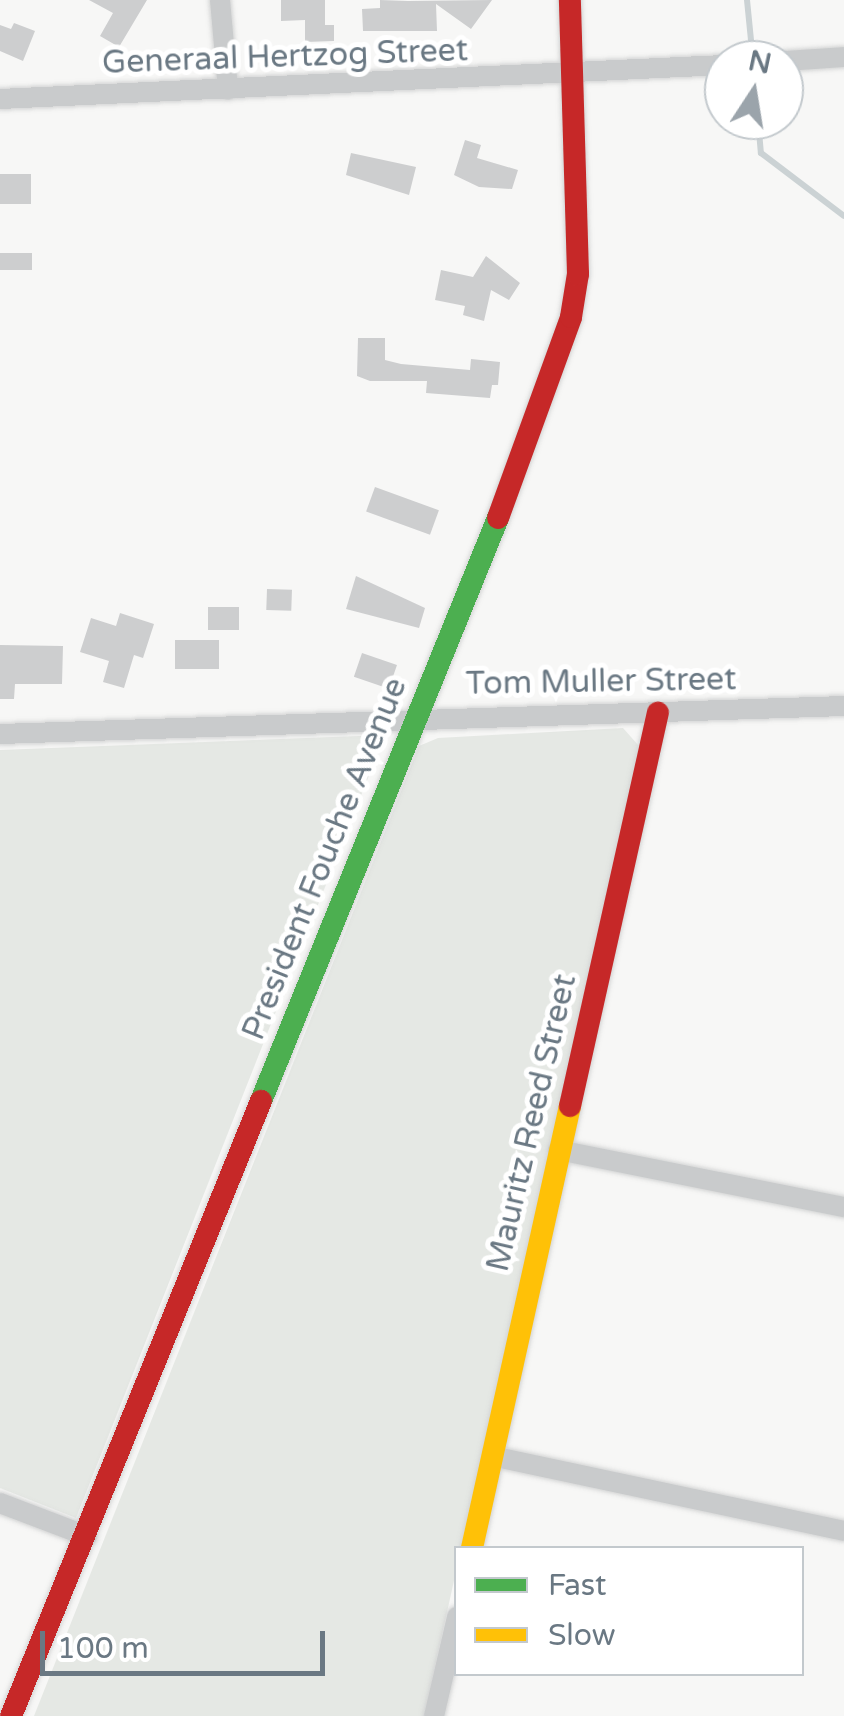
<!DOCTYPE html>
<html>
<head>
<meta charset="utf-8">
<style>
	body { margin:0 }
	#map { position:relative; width:844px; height:1716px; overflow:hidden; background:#f7f7f6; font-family:"Varela Round",sans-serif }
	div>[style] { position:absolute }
	.green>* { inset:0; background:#e5e8e4 }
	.stream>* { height:6px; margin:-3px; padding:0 3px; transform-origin:3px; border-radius:3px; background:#cbd2d4 }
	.building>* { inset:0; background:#cdcecf; transform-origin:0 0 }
	.roads { filter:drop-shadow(0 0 2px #d3d4d4) drop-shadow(0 0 2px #d3d4d4) }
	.street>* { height:20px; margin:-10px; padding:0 10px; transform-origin:10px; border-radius:10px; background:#c9cbcc }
	.fast>* { height:22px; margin:-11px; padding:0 11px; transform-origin:11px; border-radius:11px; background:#4caf50 }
	.slow>* { height:22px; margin:-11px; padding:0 11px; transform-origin:11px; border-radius:11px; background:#ffc107 }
	.jam>* { height:22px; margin:-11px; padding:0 11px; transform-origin:11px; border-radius:11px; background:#c62828 }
	span { translate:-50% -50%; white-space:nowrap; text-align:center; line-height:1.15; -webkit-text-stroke:10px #fff; paint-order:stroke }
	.street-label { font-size:32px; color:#6a7883 }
	.legend { position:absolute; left:454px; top:1546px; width:350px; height:130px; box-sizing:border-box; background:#fff; border:2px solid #c3c9cd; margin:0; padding:12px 18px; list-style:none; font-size:30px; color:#6a7883 }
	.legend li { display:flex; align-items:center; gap:20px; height:50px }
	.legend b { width:50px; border:2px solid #c3c9cd }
	.north { position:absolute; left:704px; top:40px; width:100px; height:100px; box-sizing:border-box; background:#fff; border:2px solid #c3c9cd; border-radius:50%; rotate:12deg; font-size:28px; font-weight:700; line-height:40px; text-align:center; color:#6a7883 }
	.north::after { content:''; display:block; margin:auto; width:35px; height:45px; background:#9ba4ab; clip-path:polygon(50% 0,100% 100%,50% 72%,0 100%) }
	.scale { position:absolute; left:40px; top:1631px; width:285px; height:45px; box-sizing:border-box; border:5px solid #6a7883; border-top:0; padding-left:12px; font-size:30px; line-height:35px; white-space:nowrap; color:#6a7883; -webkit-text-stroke:8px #fff; paint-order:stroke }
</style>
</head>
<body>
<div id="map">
	<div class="green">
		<div style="clip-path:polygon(623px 728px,639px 746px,424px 1716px,34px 1716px,419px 746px,438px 738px)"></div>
		<div style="clip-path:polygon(385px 735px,76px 1518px,0 1488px,0 750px)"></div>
	</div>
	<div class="stream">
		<div style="left:747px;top:0;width:60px;rotate:84.3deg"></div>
		<div style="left:758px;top:120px;width:33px;rotate:85deg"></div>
		<div style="left:761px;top:153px;width:104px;rotate:37.2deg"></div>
	</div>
	<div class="building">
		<div style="clip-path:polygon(89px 0,147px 0,119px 47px,100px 36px,113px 13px)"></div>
		<div style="clip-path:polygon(281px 0,325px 0,325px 25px,334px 25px,334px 41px,305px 42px,305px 20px,281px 21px)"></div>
		<div style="clip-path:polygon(380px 0,408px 1px,492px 0,471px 29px,436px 4px,437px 31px,363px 31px,362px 9px,380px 8px)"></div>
		<div style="clip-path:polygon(14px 23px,35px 31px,23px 61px,0 51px,0 25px,11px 29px)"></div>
		<div style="clip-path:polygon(465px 140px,481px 145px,477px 158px,518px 170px,512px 189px,479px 187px,454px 175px)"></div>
		<div style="clip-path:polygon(351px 153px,416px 167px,409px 195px,346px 175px)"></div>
		<div style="left:0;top:174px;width:31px;height:30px"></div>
		<div style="left:0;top:253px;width:32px;height:17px"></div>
		<div style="clip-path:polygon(486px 256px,520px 283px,509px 300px,491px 290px,484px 321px,463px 315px,465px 306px,435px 300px,441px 270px,473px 277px)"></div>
		<div style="clip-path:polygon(358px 338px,385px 338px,385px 360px,401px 364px,470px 370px,471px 359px,500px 362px,498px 385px,492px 385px,490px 398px,426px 393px,427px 381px,370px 381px,357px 376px)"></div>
		<div style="left:375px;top:487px;width:68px;height:26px;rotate:20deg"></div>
		<div style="clip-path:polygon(356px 576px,425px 608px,419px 628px,346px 609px)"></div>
		<div style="left:267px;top:589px;width:25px;height:21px;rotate:2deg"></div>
		<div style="left:239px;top:607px;width:23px;height:31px;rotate:90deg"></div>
		<div style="clip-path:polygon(120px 613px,154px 624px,143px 658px,134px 655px,124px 688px,103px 682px,109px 661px,80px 652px,91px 618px,116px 626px)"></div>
		<div style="left:219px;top:640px;width:29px;height:44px;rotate:90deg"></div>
		<div style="clip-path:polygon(0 645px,63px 646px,62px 684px,15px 684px,14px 699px,0 699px)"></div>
		<div style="left:362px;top:653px;width:37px;height:25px;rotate:19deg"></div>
	</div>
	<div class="roads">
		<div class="street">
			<div style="left:220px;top:0;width:90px;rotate:84.9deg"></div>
			<div style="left:784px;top:61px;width:60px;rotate:-3.8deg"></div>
			<div style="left:0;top:99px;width:725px;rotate:-2.69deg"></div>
			<div style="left:0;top:734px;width:844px;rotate:-1.9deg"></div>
			<div style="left:558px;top:1150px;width:292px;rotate:11.3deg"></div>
			<div style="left:492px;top:1456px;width:360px;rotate:12deg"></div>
			<div style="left:0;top:1503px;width:93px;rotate:20.8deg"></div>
			<div style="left:434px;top:1716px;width:102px;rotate:-76.9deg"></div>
		</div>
		<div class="fast">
			<div style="left:261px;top:1101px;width:629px;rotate:-67.88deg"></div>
		</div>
		<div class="slow">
			<div style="left:472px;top:1548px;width:453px;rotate:-77.5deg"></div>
		</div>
		<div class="jam">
			<div style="left:498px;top:518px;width:214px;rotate:-70deg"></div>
			<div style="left:571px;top:317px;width:44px;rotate:-80.8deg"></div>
			<div style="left:578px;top:274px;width:274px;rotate:-91.7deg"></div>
			<div style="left:570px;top:1106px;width:403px;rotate:-77.4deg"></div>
			<div style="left:11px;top:1716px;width:664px;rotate:-67.88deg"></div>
		</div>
	</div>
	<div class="street-label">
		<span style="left:285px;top:57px;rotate:-2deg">Generaal Hertzog Street</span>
		<span style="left:601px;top:682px;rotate:-1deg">Tom Muller Street</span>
		<span style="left:325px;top:859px;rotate:-68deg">President Fouche Avenue</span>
		<span style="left:532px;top:1123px;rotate:-77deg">Mauritz Reed Street</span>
	</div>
	<ul class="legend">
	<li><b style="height:12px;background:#4caf50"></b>Fast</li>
	<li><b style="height:12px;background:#ffc107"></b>Slow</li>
	</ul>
	<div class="north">N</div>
	<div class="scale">100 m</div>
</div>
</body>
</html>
